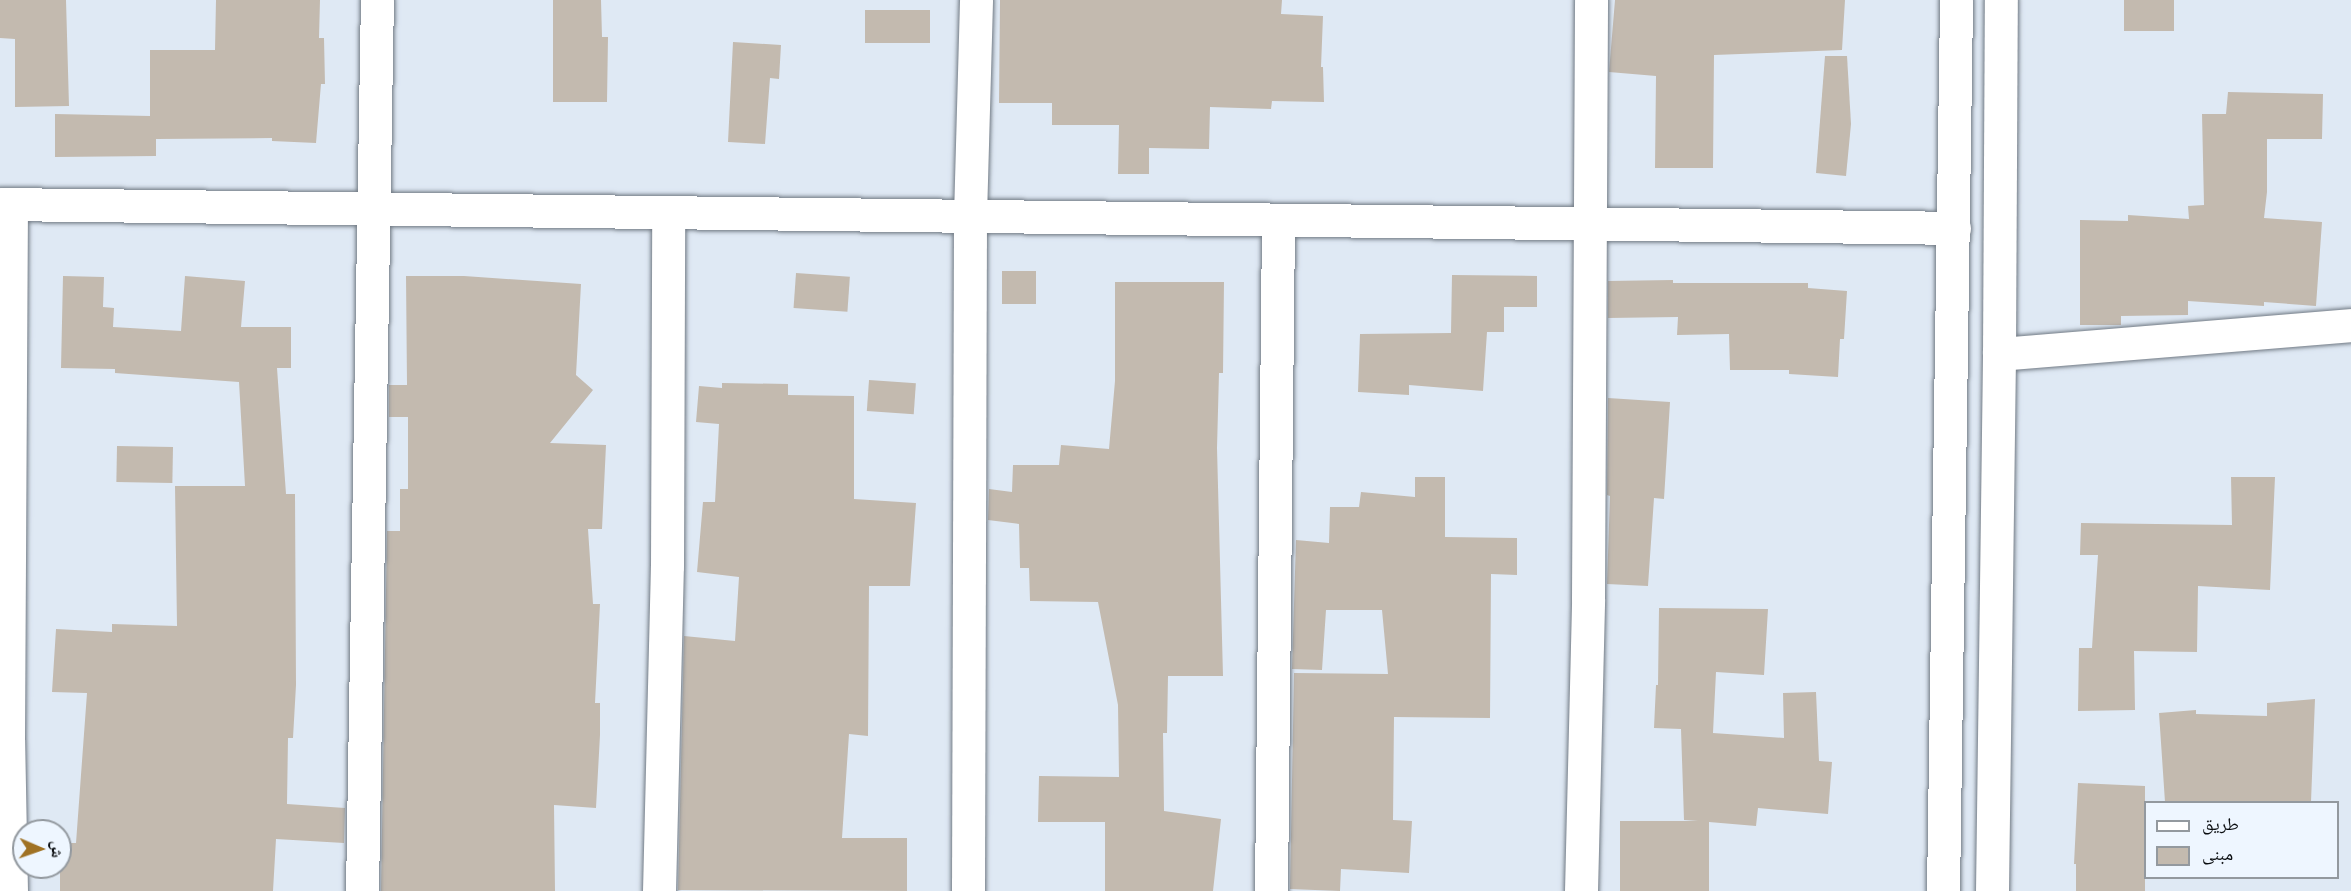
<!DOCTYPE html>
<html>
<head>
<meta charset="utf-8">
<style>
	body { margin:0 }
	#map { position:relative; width:2351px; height:891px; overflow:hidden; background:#dfe9f4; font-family:"PT Sans","Noto Naskh Arabic",sans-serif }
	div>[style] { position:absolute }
	.building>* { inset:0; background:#c3baaf; transform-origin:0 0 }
	.roads { filter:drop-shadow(0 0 2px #717a84) drop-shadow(0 0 2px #717a84) }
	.street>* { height:33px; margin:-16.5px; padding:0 16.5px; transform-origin:16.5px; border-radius:16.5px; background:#fff }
	.secondary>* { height:33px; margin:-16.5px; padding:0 16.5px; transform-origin:16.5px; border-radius:16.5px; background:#fff }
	span { translate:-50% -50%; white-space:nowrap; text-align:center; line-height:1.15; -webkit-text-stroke:6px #eef6ff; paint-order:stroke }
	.legend { position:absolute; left:2144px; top:801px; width:195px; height:78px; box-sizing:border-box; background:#eef6ff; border:2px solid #93999f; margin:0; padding:8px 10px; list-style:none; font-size:18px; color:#0a0d10 }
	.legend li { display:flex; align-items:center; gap:12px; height:30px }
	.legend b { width:30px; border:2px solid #93999f }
	.north { position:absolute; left:12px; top:819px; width:60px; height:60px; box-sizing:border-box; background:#eef6ff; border:2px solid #93999f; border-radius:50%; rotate:92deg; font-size:16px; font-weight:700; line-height:24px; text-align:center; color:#0a0d10 }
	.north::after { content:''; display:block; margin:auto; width:21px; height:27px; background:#a07224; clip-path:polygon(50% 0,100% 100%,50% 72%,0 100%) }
</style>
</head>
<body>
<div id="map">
	<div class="building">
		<div style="clip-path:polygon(0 0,66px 0,69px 106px,15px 107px,15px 39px,0 38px)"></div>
		<div style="clip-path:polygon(216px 0,320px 0,319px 38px,324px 38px,325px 84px,321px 84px,316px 143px,272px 141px,272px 138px,156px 139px,156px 156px,55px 157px,55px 114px,150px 116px,150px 50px,215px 50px)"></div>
		<div style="clip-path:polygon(553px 0,601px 0,602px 37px,608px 37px,607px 102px,553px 102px)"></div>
		<div style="clip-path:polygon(1000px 0,1282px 0,1281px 14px,1323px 16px,1321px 67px,1323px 67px,1324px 102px,1272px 101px,1271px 109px,1210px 107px,1209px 149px,1149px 148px,1149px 174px,1118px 174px,1119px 125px,1052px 125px,1052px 103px,999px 103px)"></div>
		<div style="clip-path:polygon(1615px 0,1845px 0,1842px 50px,1714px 55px,1713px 168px,1655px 168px,1656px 76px,1609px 72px)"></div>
		<div style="left:2124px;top:0;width:50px;height:31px"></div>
		<div style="left:865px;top:10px;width:65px;height:33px"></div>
		<div style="clip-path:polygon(733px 42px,781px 45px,779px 79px,770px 78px,765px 144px,728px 142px)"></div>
		<div style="clip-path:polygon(1825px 56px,1847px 56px,1851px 124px,1846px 176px,1816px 173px)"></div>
		<div style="clip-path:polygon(2228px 92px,2323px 94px,2322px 139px,2267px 139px,2267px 192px,2264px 218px,2322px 222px,2316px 306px,2264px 302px,2264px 306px,2188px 301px,2188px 315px,2121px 316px,2121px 325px,2080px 325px,2080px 220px,2128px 221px,2128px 215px,2189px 219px,2188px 206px,2204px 205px,2202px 114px,2226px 114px)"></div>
		<div style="left:1002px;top:271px;width:34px;height:33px"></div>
		<div style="left:796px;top:273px;width:54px;height:35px;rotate:4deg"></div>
		<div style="clip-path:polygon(1452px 275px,1537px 276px,1537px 307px,1504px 307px,1504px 332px,1487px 332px,1483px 391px,1409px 385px,1409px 395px,1358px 392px,1360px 334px,1451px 333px)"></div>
		<div style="clip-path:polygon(63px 276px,104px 277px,103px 307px,114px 308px,113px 327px,181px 331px,185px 276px,245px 281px,241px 327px,291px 327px,291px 368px,277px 368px,286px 494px,295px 494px,296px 685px,293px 738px,288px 738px,287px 804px,345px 808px,344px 843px,276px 839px,273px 891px,60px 891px,60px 843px,76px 843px,87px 693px,52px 692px,56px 629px,112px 632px,112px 624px,177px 626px,175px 486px,245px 486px,239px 382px,115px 373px,115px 369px,61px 368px)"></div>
		<div style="clip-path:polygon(406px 276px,464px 276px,581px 284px,576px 375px,593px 390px,550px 443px,606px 445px,602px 529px,588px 529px,593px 604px,600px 604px,595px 703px,600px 703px,600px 735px,596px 808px,554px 805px,555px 891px,381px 891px,387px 531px,400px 531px,400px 489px,408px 489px,408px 417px,389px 417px,389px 385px,407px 385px)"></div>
		<div style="clip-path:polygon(1673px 280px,1673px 283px,1808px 283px,1808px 288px,1847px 291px,1844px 339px,1840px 339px,1838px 377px,1789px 374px,1789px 370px,1730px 370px,1729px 334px,1677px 335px,1678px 317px,1608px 318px,1608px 281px)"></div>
		<div style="clip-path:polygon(1115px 282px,1224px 282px,1223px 373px,1219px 373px,1217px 448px,1223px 676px,1168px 676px,1167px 733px,1163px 733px,1164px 811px,1221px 819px,1213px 891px,1105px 891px,1105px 822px,1038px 822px,1039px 776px,1119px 777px,1118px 705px,1098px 602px,1030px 601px,1029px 568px,1020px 568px,1019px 524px,988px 520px,989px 489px,1012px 492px,1013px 465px,1059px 465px,1061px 445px,1109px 449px,1115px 381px)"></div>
		<div style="left:869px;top:380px;width:47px;height:31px;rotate:4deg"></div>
		<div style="clip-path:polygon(722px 383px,788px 384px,788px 395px,854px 396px,854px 499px,916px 503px,910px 586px,869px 586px,868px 736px,849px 734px,842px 838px,907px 838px,907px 891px,678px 890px,684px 636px,735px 641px,739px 577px,697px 572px,703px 502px,715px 502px,719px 424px,696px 422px,699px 386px,722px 388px)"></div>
		<div style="clip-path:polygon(1608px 398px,1670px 402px,1664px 499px,1654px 498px,1648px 586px,1607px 584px,1610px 496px,1607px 495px)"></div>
		<div style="left:117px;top:446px;width:56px;height:36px;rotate:1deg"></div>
		<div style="clip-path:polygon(1415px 477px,1445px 477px,1445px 537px,1517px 538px,1517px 575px,1491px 574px,1490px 718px,1394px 717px,1393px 820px,1412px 821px,1409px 873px,1341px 869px,1340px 891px,1290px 889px,1294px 673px,1388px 674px,1382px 610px,1326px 610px,1322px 670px,1292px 669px,1296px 540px,1329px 543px,1330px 507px,1359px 507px,1361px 492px,1415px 497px)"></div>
		<div style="clip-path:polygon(2231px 477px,2275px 477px,2270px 590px,2198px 586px,2197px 652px,2134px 651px,2135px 710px,2078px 711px,2079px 648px,2092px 648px,2098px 555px,2080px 555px,2081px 523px,2232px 525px)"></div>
		<div style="clip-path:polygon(1659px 608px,1768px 609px,1764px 675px,1716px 672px,1713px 733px,1784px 738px,1783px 693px,1816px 692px,1819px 761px,1832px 762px,1828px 814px,1758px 808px,1756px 826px,1709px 822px,1709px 891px,1620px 891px,1620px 821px,1698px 821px,1684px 820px,1681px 729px,1654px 728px,1656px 685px,1658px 685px)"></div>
		<div style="clip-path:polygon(2315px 699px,2311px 802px,2165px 802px,2159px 713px,2196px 710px,2196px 714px,2267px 716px,2267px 703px)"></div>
		<div style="clip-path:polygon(2078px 783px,2145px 786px,2145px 891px,2076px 891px,2076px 864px,2074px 864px)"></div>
	</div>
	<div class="roads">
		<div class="street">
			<div style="left:0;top:204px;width:1954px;rotate:0.7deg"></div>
			<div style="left:1999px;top:354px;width:353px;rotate:-4.7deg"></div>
			<div style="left:11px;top:891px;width:151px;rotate:-91.1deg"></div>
			<div style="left:8px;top:740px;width:535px;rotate:-89.68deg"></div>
			<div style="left:362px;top:891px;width:891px;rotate:-89.04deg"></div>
			<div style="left:659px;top:891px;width:325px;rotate:-88.6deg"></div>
			<div style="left:667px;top:566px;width:353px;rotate:-89.8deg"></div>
			<div style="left:968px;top:891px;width:675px;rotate:-89.83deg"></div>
			<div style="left:970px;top:216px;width:216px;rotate:-88.4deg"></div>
			<div style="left:1271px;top:891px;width:671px;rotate:-89.4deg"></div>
			<div style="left:1581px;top:891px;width:292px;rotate:-88.6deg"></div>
			<div style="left:1588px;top:599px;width:599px;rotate:-89.71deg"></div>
		</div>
		<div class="secondary">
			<div style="left:1943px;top:891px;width:891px;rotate:-89.16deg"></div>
			<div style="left:1992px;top:891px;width:537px;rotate:-89.25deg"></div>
			<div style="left:1999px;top:354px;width:354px;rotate:-89.7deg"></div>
		</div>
	</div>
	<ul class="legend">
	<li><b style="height:8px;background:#fff"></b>طريق</li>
	<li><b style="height:16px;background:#c3baaf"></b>مبنى</li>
	</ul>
	<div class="north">ش</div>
</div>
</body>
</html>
